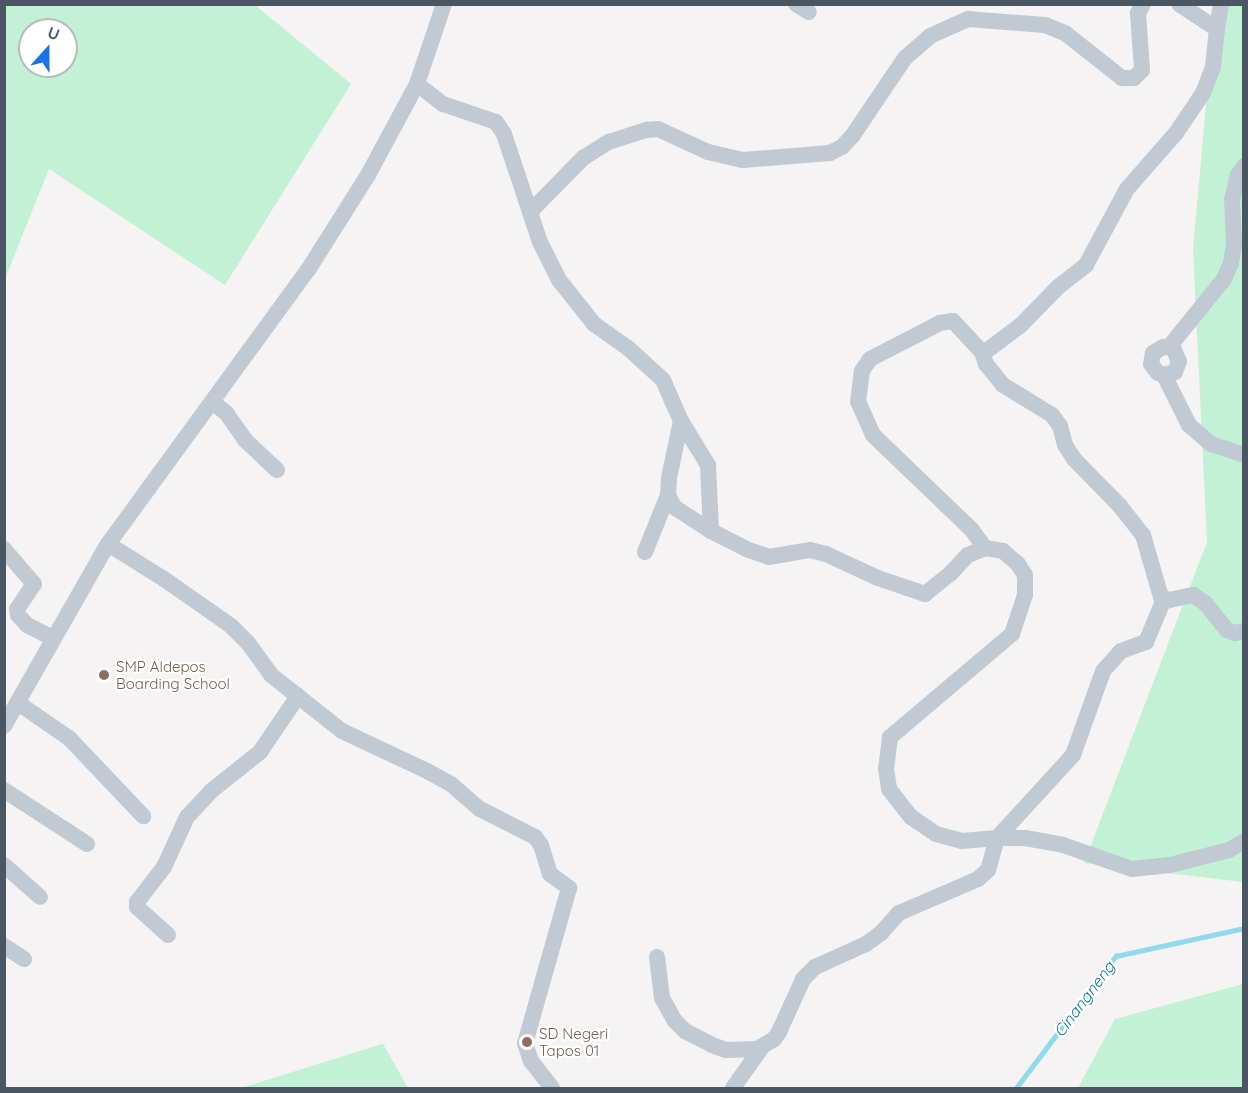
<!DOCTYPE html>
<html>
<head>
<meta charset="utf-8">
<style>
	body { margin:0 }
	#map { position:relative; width:1248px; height:1093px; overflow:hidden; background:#f5f3f3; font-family:Quicksand,sans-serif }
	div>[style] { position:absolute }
	.green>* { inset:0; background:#c3f1d5 }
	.stream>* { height:4.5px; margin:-2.25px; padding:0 2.25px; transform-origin:2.25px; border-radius:2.25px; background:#90daee }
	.minor>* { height:16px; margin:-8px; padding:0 8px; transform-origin:8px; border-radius:8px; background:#c1cad2 }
	.dots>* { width:16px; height:16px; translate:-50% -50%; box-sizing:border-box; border:3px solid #fff; border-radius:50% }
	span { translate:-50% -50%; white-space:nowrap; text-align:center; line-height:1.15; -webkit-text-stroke:4.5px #fff; paint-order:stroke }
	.education-label { font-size:15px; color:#785e54 }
	.left { translate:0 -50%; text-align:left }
	.water-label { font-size:16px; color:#0c7c9b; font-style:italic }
	.frame { position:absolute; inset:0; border:6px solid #4a5661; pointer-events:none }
	.north { position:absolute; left:18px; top:18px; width:60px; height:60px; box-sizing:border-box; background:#fff; border:2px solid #b7bbc0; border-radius:50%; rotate:21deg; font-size:16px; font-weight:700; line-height:24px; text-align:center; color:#4a5661 }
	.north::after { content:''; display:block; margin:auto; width:21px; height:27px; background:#1a73e8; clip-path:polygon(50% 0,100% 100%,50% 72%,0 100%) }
</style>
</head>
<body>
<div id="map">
	<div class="green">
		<div style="clip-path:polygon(evenodd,5px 4px,255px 5px,351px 84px,225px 285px,49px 169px,5px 279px,5px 4px,30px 30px,66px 30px,66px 66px,30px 66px,30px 30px)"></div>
		<div style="clip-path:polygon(1215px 5px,1243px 5px,1243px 882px,1084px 863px,1207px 542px,1193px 249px)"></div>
		<div style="clip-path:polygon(1243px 984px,1243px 1088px,1078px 1088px,1115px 1019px)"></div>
		<div style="clip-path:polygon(383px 1044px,408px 1088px,241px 1088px,382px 1044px)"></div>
	</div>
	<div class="stream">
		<div style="left:1016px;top:1088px;width:166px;rotate:-52.9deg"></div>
		<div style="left:1116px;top:956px;width:131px;rotate:-12.3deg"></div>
	</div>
	<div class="minor">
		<div style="left:796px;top:4px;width:15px;rotate:32deg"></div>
		<div style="left:1179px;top:4px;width:45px;rotate:33.3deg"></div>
		<div style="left:1217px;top:29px;width:25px;rotate:-81deg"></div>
		<div style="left:417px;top:84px;width:33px;rotate:38deg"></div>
		<div style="left:443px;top:104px;width:56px;rotate:18.8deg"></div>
		<div style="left:496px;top:122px;width:14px;rotate:56deg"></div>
		<div style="left:504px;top:134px;width:114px;rotate:71.6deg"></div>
		<div style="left:540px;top:242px;width:42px;rotate:63.4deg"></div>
		<div style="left:559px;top:280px;width:56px;rotate:51.5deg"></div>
		<div style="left:594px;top:324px;width:42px;rotate:35.2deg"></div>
		<div style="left:628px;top:348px;width:47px;rotate:42.4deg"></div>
		<div style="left:663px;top:380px;width:45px;rotate:66.3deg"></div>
		<div style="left:681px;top:421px;width:58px;rotate:101.9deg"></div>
		<div style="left:669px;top:478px;width:17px;rotate:93deg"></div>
		<div style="left:668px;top:495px;width:13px;rotate:63deg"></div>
		<div style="left:674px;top:507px;width:44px;rotate:33deg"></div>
		<div style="left:711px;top:531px;width:39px;rotate:27deg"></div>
		<div style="left:746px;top:549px;width:24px;rotate:19deg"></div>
		<div style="left:769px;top:557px;width:42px;rotate:-9.7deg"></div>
		<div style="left:810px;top:550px;width:16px;rotate:14deg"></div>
		<div style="left:826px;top:554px;width:57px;rotate:24.8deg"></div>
		<div style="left:878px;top:578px;width:50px;rotate:18.8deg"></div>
		<div style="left:925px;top:594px;width:32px;rotate:-39deg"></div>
		<div style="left:950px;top:574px;width:26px;rotate:-47deg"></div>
		<div style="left:968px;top:555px;width:18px;rotate:-22deg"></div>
		<div style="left:985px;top:548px;width:18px;rotate:9deg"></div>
		<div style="left:1003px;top:551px;width:20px;rotate:41deg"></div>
		<div style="left:1018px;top:564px;width:13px;rotate:58deg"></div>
		<div style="left:1025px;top:575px;width:20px;rotate:90deg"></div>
		<div style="left:1025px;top:595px;width:41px;rotate:108.4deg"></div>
		<div style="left:1012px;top:634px;width:160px;rotate:139.8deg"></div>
		<div style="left:890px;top:737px;width:32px;rotate:97deg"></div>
		<div style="left:886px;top:769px;width:20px;rotate:81deg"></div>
		<div style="left:889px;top:789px;width:36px;rotate:52deg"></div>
		<div style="left:911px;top:817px;width:30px;rotate:34deg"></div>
		<div style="left:936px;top:834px;width:27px;rotate:15deg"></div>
		<div style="left:962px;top:841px;width:35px;rotate:-5deg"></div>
		<div style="left:997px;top:838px;width:113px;rotate:-47.5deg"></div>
		<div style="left:1073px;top:755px;width:89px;rotate:-70.3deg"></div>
		<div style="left:1103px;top:671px;width:27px;rotate:-48deg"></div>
		<div style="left:1121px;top:651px;width:27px;rotate:-20deg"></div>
		<div style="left:1146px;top:642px;width:47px;rotate:-67.3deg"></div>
		<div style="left:531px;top:211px;width:74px;rotate:-45.5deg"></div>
		<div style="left:583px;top:158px;width:31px;rotate:-32deg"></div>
		<div style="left:609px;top:142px;width:40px;rotate:-18deg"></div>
		<div style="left:647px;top:130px;width:11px;rotate:-5deg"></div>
		<div style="left:658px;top:129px;width:55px;rotate:24.7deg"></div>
		<div style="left:708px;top:152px;width:36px;rotate:13deg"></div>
		<div style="left:743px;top:160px;width:87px;rotate:-4.6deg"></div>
		<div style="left:830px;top:153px;width:13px;rotate:-27deg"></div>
		<div style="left:842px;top:147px;width:16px;rotate:-47deg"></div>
		<div style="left:853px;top:135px;width:93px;rotate:-56deg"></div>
		<div style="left:905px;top:58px;width:33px;rotate:-41deg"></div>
		<div style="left:930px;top:36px;width:42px;rotate:-24.1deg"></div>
		<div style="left:968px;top:19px;width:77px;rotate:4.5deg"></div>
		<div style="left:1045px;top:25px;width:22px;rotate:22deg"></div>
		<div style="left:1065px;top:33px;width:73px;rotate:38.3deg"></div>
		<div style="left:1122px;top:78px;width:12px"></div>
		<div style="left:1134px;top:78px;width:11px;rotate:-45deg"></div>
		<div style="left:1142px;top:70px;width:57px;rotate:-94deg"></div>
		<div style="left:1138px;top:13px;width:10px;rotate:-61deg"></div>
		<div style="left:1169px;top:347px;width:6px;rotate:31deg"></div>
		<div style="left:1174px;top:350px;width:12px;rotate:66deg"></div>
		<div style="left:1179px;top:361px;width:12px;rotate:110deg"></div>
		<div style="left:1175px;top:372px;width:11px;rotate:165deg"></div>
		<div style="left:1164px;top:375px;width:6px;rotate:-162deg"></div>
		<div style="left:1158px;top:373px;width:11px;rotate:-128deg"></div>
		<div style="left:1151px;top:364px;width:11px;rotate:-80deg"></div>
		<div style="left:1153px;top:353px;width:12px;rotate:-31deg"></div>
		<div style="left:1163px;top:347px;width:6px"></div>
		<div style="left:1169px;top:347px;width:87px;rotate:-51deg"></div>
		<div style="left:1224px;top:279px;width:17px;rotate:-66deg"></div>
		<div style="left:1231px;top:263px;width:18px;rotate:-81deg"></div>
		<div style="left:1234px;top:245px;width:45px;rotate:-92.5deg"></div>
		<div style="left:1232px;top:200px;width:26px;rotate:-77deg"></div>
		<div style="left:1238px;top:175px;width:11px;rotate:-56deg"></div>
		<div style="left:982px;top:352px;width:13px;rotate:72deg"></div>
		<div style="left:986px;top:364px;width:27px;rotate:51deg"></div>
		<div style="left:1003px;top:385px;width:57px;rotate:31.5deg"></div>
		<div style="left:1052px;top:415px;width:14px;rotate:54deg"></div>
		<div style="left:1060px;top:426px;width:20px;rotate:75deg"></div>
		<div style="left:1065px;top:445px;width:17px;rotate:57deg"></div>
		<div style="left:1074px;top:459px;width:66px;rotate:45.6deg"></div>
		<div style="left:1120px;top:506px;width:37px;rotate:52deg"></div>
		<div style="left:1143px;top:535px;width:65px;rotate:73.8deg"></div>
		<div style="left:1161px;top:597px;width:9px;rotate:21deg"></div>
		<div style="left:1169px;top:600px;width:25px;rotate:-12deg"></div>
		<div style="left:1193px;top:595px;width:14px;rotate:34deg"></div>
		<div style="left:1205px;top:603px;width:35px;rotate:51deg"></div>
		<div style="left:1227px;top:630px;width:9px;rotate:21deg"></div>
		<div style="left:1235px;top:633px;width:9px;rotate:-13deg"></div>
		<div style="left:1164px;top:375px;width:56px;rotate:63.4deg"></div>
		<div style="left:1189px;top:425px;width:29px;rotate:41deg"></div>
		<div style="left:1211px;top:444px;width:35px;rotate:18deg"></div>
		<div style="left:214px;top:403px;width:17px;rotate:40deg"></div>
		<div style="left:227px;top:414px;width:32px;rotate:55deg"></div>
		<div style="left:245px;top:440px;width:44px;rotate:43.2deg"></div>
		<div style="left:681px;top:421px;width:52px;rotate:58.5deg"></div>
		<div style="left:708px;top:465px;width:66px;rotate:87.4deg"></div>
		<div style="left:108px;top:544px;width:66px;rotate:32deg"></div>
		<div style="left:164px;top:579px;width:82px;rotate:35deg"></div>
		<div style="left:231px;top:626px;width:24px;rotate:45deg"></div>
		<div style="left:248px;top:643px;width:39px;rotate:54deg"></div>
		<div style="left:271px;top:675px;width:90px;rotate:38.3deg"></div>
		<div style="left:342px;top:731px;width:96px;rotate:25.2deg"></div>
		<div style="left:429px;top:772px;width:26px;rotate:29deg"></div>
		<div style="left:452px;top:785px;width:37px;rotate:41deg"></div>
		<div style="left:480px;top:809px;width:62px;rotate:27deg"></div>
		<div style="left:535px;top:837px;width:10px;rotate:53deg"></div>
		<div style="left:541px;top:845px;width:30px;rotate:73deg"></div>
		<div style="left:550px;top:874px;width:24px;rotate:36deg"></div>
		<div style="left:569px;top:888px;width:161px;rotate:105.8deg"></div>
		<div style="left:525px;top:1043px;width:19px;rotate:72deg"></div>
		<div style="left:531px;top:1061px;width:34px;rotate:52deg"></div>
		<div style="left:985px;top:548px;width:24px;rotate:-126deg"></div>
		<div style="left:971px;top:529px;width:136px;rotate:-136.2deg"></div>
		<div style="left:873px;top:435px;width:36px;rotate:-114deg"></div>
		<div style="left:858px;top:402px;width:31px;rotate:-83deg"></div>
		<div style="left:862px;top:371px;width:14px;rotate:-56deg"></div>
		<div style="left:870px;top:359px;width:79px;rotate:-27.2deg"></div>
		<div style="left:940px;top:323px;width:13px;rotate:-9deg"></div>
		<div style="left:953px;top:321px;width:42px;rotate:46.9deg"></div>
		<div style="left:982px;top:352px;width:8px;rotate:-23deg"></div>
		<div style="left:989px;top:349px;width:39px;rotate:-37deg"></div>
		<div style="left:1020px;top:326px;width:54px;rotate:-45.7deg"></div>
		<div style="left:1058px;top:287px;width:36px;rotate:-38deg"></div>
		<div style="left:1086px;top:265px;width:86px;rotate:-61.7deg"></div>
		<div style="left:1127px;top:189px;width:74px;rotate:-48.8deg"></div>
		<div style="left:1176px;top:133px;width:48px;rotate:-56deg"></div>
		<div style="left:1203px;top:93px;width:28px;rotate:-69deg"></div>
		<div style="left:1213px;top:67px;width:38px;rotate:-84deg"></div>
		<div style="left:4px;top:549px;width:46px;rotate:49.4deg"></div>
		<div style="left:34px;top:584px;width:30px;rotate:124deg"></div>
		<div style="left:17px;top:609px;width:6px;rotate:81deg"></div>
		<div style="left:18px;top:615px;width:13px;rotate:48deg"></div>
		<div style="left:27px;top:625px;width:30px;rotate:27deg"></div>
		<div style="left:645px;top:552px;width:61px;rotate:-68deg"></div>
		<div style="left:18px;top:703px;width:62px;rotate:34.5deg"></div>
		<div style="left:69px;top:738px;width:108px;rotate:46.5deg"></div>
		<div style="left:4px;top:726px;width:210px;rotate:-60.3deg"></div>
		<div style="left:108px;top:544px;width:339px;rotate:-53.9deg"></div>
		<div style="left:308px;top:270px;width:112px;rotate:-57.7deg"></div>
		<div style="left:368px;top:175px;width:103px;rotate:-61.7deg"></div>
		<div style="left:417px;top:84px;width:84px;rotate:-71.4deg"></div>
		<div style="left:4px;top:790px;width:99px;rotate:33deg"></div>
		<div style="left:4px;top:865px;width:48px;rotate:41.6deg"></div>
		<div style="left:168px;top:935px;width:42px;rotate:-137.9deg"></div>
		<div style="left:137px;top:907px;width:5px;rotate:-90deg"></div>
		<div style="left:137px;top:902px;width:44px;rotate:-52.4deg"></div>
		<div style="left:164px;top:867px;width:55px;rotate:-65.3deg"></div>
		<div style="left:187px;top:817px;width:35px;rotate:-47deg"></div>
		<div style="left:211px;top:791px;width:63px;rotate:-38.5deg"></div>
		<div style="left:260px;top:752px;width:68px;rotate:-55.8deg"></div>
		<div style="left:4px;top:946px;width:24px;rotate:33deg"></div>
		<div style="left:657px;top:957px;width:41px;rotate:83deg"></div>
		<div style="left:662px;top:998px;width:26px;rotate:61deg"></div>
		<div style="left:675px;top:1021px;width:14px;rotate:45deg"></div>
		<div style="left:685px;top:1031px;width:30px;rotate:27deg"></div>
		<div style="left:712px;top:1045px;width:15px;rotate:20deg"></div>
		<div style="left:726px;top:1050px;width:31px;rotate:-2deg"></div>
		<div style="left:757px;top:1049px;width:20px;rotate:-30deg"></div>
		<div style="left:774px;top:1039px;width:9px;rotate:-54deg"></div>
		<div style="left:779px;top:1032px;width:58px;rotate:-65.6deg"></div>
		<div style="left:803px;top:979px;width:17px;rotate:-45deg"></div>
		<div style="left:815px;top:967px;width:56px;rotate:-24.3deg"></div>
		<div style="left:866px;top:944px;width:19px;rotate:-36deg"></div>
		<div style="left:881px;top:933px;width:27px;rotate:-48deg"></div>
		<div style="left:899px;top:913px;width:86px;rotate:-23.3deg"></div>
		<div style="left:978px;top:879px;width:13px;rotate:-42deg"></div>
		<div style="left:988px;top:870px;width:33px;rotate:-74deg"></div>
		<div style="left:997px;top:838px;width:28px"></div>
		<div style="left:1025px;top:838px;width:39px;rotate:10deg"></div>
		<div style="left:1063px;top:845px;width:73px;rotate:19.2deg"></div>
		<div style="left:1132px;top:869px;width:38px;rotate:-6deg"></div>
		<div style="left:1170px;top:865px;width:61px;rotate:-14.3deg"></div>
		<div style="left:1229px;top:850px;width:17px;rotate:-31deg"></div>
		<div style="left:733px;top:1088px;width:50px;rotate:-54.7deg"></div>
	</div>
	<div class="dots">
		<div style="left:104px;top:675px;background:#8d6e63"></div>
		<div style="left:527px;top:1042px;background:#8d6e63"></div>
	</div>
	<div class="education-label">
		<span class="left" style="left:116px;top:675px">SMP Aldepos<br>Boarding School</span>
		<span class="left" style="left:539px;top:1042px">SD Negeri<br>Tapos 01</span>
	</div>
	<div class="water-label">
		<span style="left:1084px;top:999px;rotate:-53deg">Cinangneng</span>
	</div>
	<div class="frame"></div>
	<div class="north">U</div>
</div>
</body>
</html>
